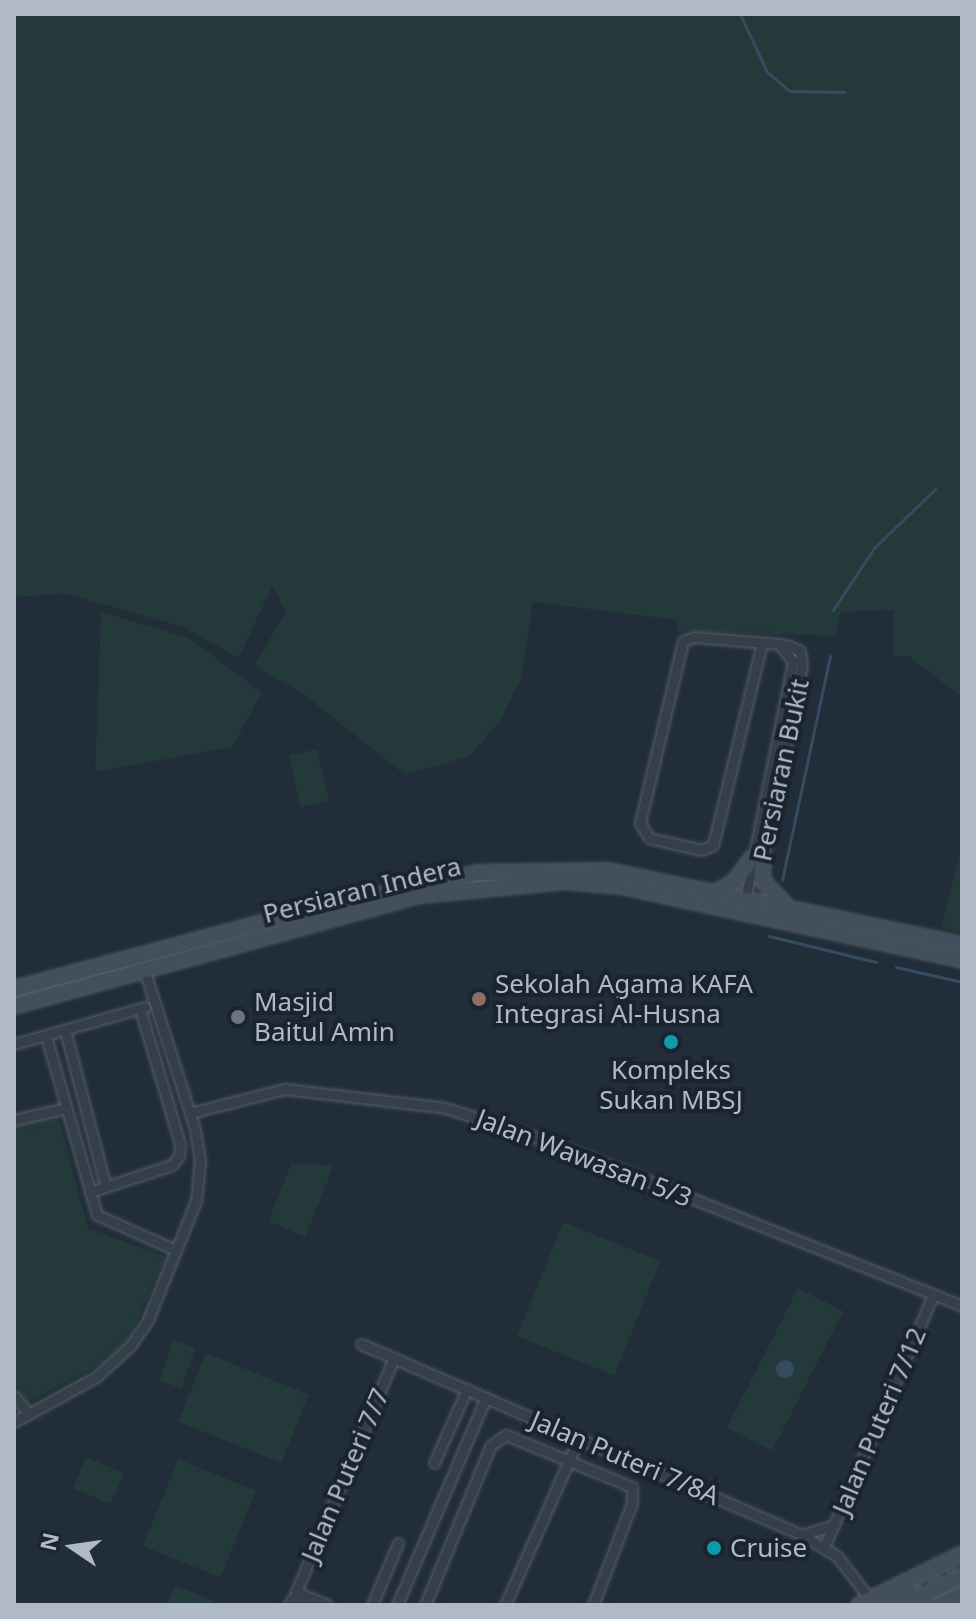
<!DOCTYPE html>
<html>
<head>
<meta charset="utf-8">
<style>
	body { margin:0 }
	#map { position:relative; width:976px; height:1619px; overflow:hidden; background:#212d39; font-family:"Noto Sans",sans-serif }
	div>[style] { position:absolute }
	.green>* { inset:0; background:#23393a; transform-origin:0 0 }
	.water>* { inset:0; background:#354b60 }
	.round { border-radius:50% }
	.stream>* { height:3px; margin:-1.5px; padding:0 1.5px; transform-origin:1.5px; border-radius:1.5px; background:#354b60 }
	.secondary-tunnel>* { height:14px; margin-top:-7px; transform-origin:0; background:repeating-linear-gradient(90deg,#36424e 0 14px,transparent 0 21px) }
	.roads { filter:drop-shadow(0 0 2px #535d67) drop-shadow(0 0 2px #535d67) }
	.street>* { height:9px; margin:-4.5px; padding:0 4.5px; transform-origin:4.5px; border-radius:4.5px; background:#353f49 }
	.secondary>* { height:14px; margin:-7px; padding:0 7px; transform-origin:7px; border-radius:7px; background:#434f5c }
	.dots>* { width:22px; height:22px; translate:-50% -50%; box-sizing:border-box; border:4px solid #1a242e; border-radius:50% }
	span { translate:-50% -50%; white-space:nowrap; text-align:center; line-height:1.15; -webkit-text-stroke:8px #1a242e; paint-order:stroke }
	.street-label { font-size:26px; color:#b0bac6 }
	.poi-label { font-size:26px; color:#b0bac6 }
	.left { translate:0 -50%; text-align:left }
	.frame { position:absolute; inset:0; border:16px solid #b0bac6; pointer-events:none }
	.north { position:absolute; left:32px; top:1507px; width:80px; height:80px; -webkit-text-stroke:6px #1a242e; paint-order:stroke; rotate:283deg; font-size:22px; font-weight:700; line-height:32px; text-align:center; color:#b0bac6 }
	.north::after { content:''; display:block; margin:auto; width:28px; height:36px; background:#b0bac6; clip-path:polygon(50% 0,100% 100%,50% 72%,0 100%) }
</style>
</head>
<body>
<div id="map">
	<div class="green">
		<div style="clip-path:polygon(14px 14px,962px 14px,962px 697px,908px 656px,894px 657px,893px 610px,841px 612px,835px 636px,677px 631px,677px 620px,533px 602px,521px 678px,499px 723px,469px 756px,405px 775px,302px 693px,254px 666px,286px 611px,272px 586px,239px 658px,183px 627px,67px 594px,14px 597px)"></div>
		<div style="clip-path:polygon(101px 612px,189px 638px,262px 693px,232px 747px,95px 772px)"></div>
		<div style="left:317px;top:749px;width:53px;height:29px;rotate:77deg"></div>
		<div style="clip-path:polygon(962px 845px,962px 933px,941px 928px)"></div>
		<div style="clip-path:polygon(58px 1115px,88px 1228px,166px 1257px,133px 1330px,118px 1349px,93px 1369px,25px 1403px,14px 1390px,14px 1126px)"></div>
		<div style="clip-path:polygon(291px 1164px,334px 1165px,305px 1237px,268px 1221px)"></div>
		<div style="left:563px;top:1222px;width:105px;height:123px;rotate:22deg"></div>
		<div style="left:798px;top:1288px;width:51px;height:157px;rotate:27deg"></div>
		<div style="left:173px;top:1340px;width:24px;height:43px;rotate:19deg"></div>
		<div style="left:206px;top:1353px;width:111px;height:74px;rotate:22deg"></div>
		<div style="left:86px;top:1457px;width:41px;height:34px;rotate:23deg"></div>
		<div style="left:178px;top:1459px;width:84px;height:94px;rotate:22deg"></div>
		<div style="clip-path:polygon(175px 1585px,215px 1601px,214px 1605px,166px 1605px)"></div>
	</div>
	<div class="water">
		<div class="round" style="left:776px;top:1360px;width:18px;height:18px"></div>
	</div>
	<div class="stream">
		<div style="left:740px;top:14px;width:64px;rotate:65deg"></div>
		<div style="left:767px;top:72px;width:30px;rotate:40deg"></div>
		<div style="left:790px;top:91px;width:54px;rotate:1.1deg"></div>
		<div style="left:833px;top:610px;width:74px;rotate:-56.5deg"></div>
		<div style="left:874px;top:548px;width:85px;rotate:-44deg"></div>
		<div style="left:782px;top:880px;width:229px;rotate:-77.9deg"></div>
		<div style="left:769px;top:936px;width:110px;rotate:13.7deg"></div>
		<div style="left:896px;top:967px;width:68px;rotate:12.8deg"></div>
	</div>
	<div class="secondary-tunnel">
		<div style="left:909px;top:1591px;width:52px;rotate:-20.2deg"></div>
	</div>
	<div class="roads">
		<div class="street">
			<div style="left:762px;top:643px;width:208px;rotate:103.6deg"></div>
			<div style="left:713px;top:845px;width:12px;rotate:156deg"></div>
			<div style="left:702px;top:850px;width:54px;rotate:-167.2deg"></div>
			<div style="left:649px;top:838px;width:17px;rotate:-121deg"></div>
			<div style="left:640px;top:823px;width:187px;rotate:-76.7deg"></div>
			<div style="left:683px;top:641px;width:12px;rotate:-20deg"></div>
			<div style="left:694px;top:637px;width:86px;rotate:4.7deg"></div>
			<div style="left:780px;top:644px;width:10px;rotate:11deg"></div>
			<div style="left:790px;top:646px;width:11px;rotate:27deg"></div>
			<div style="left:800px;top:651px;width:14px;rotate:82deg"></div>
			<div style="left:802px;top:665px;width:200px;rotate:101.5deg"></div>
			<div style="left:744px;top:905px;width:248px;rotate:-78.6deg"></div>
			<div style="left:793px;top:662px;width:20px;rotate:-127deg"></div>
			<div style="left:65px;top:1030px;width:162px;rotate:75.4deg"></div>
			<div style="left:46px;top:1036px;width:186px;rotate:74.1deg"></div>
			<div style="left:97px;top:1215px;width:86px;rotate:23.9deg"></div>
			<div style="left:14px;top:1044px;width:136px;rotate:-15.8deg"></div>
			<div style="left:190px;top:1113px;width:98px;rotate:-14.2deg"></div>
			<div style="left:285px;top:1089px;width:162px;rotate:6.7deg"></div>
			<div style="left:446px;top:1108px;width:113px;rotate:18.1deg"></div>
			<div style="left:553px;top:1143px;width:440px;rotate:21.7deg"></div>
			<div style="left:14px;top:1120px;width:53px;rotate:-13deg"></div>
			<div style="left:90px;top:1192px;width:86px;rotate:-18.2deg"></div>
			<div style="left:172px;top:1165px;width:11px;rotate:-52deg"></div>
			<div style="left:179px;top:1156px;width:12px;rotate:-85deg"></div>
			<div style="left:180px;top:1144px;width:141px;rotate:-106.5deg"></div>
			<div style="left:361px;top:1344px;width:481px;rotate:23.4deg"></div>
			<div style="left:802px;top:1535px;width:41px;rotate:31deg"></div>
			<div style="left:837px;top:1556px;width:53px;rotate:52.7deg"></div>
			<div style="left:14px;top:1396px;width:23px;rotate:50deg"></div>
			<div style="left:14px;top:1422px;width:94px;rotate:-28.8deg"></div>
			<div style="left:96px;top:1377px;width:46px;rotate:-42.4deg"></div>
			<div style="left:130px;top:1346px;width:29px;rotate:-55deg"></div>
			<div style="left:147px;top:1322px;width:131px;rotate:-68deg"></div>
			<div style="left:196px;top:1201px;width:40px;rotate:-84.3deg"></div>
			<div style="left:200px;top:1161px;width:32px;rotate:-99deg"></div>
			<div style="left:195px;top:1129px;width:168px;rotate:-107.7deg"></div>
			<div style="left:434px;top:1463px;width:81px;rotate:-66deg"></div>
			<div style="left:802px;top:1535px;width:34px;rotate:-17deg"></div>
			<div style="left:824px;top:1547px;width:275px;rotate:-66.6deg"></div>
			<div style="left:289px;top:1605px;width:7px;rotate:-63deg"></div>
			<div style="left:292px;top:1599px;width:15px;rotate:23deg"></div>
			<div style="left:327px;top:1605px;width:34px;rotate:-157deg"></div>
			<div style="left:296px;top:1592px;width:254px;rotate:-67.3deg"></div>
			<div style="left:372px;top:1605px;width:67px;rotate:-67.2deg"></div>
			<div style="left:397px;top:1605px;width:226px;rotate:-66.8deg"></div>
			<div style="left:425px;top:1605px;width:173px;rotate:-67.6deg"></div>
			<div style="left:491px;top:1445px;width:18px;rotate:-34deg"></div>
			<div style="left:506px;top:1435px;width:136px;rotate:22.4deg"></div>
			<div style="left:632px;top:1487px;width:16px;rotate:90deg"></div>
			<div style="left:632px;top:1503px;width:109px;rotate:110.9deg"></div>
			<div style="left:505px;top:1605px;width:183px;rotate:-66.1deg"></div>
		</div>
		<div class="secondary">
			<div style="left:763px;top:859px;width:21px;rotate:93deg"></div>
			<div style="left:762px;top:880px;width:34px;rotate:47deg"></div>
			<div style="left:714px;top:894px;width:23px;rotate:-31deg"></div>
			<div style="left:734px;top:882px;width:30px;rotate:-53deg"></div>
			<div style="left:14px;top:989px;width:285px;rotate:-14.9deg"></div>
			<div style="left:289px;top:916px;width:194px;rotate:-12.8deg"></div>
			<div style="left:478px;top:873px;width:130px;rotate:-0.9deg"></div>
			<div style="left:608px;top:871px;width:362px;rotate:11.8deg"></div>
			<div style="left:14px;top:1006px;width:420px;rotate:-15.3deg"></div>
			<div style="left:419px;top:895px;width:148px;rotate:-5.4deg"></div>
			<div style="left:566px;top:881px;width:55px;rotate:5.2deg"></div>
			<div style="left:621px;top:886px;width:349px;rotate:12.2deg"></div>
			<div style="left:859px;top:1605px;width:115px;rotate:-26.3deg"></div>
			<div style="left:884px;top:1605px;width:29px;rotate:-29deg"></div>
			<div style="left:904px;top:1605px;width:65px;rotate:-26.6deg"></div>
			<div style="left:939px;top:1605px;width:25px;rotate:-23deg"></div>
		</div>
	</div>
	<div class="dots">
		<div style="left:479px;top:999px;background:#8d6e63"></div>
		<div style="left:238px;top:1017px;background:#6b7280"></div>
		<div style="left:671px;top:1042px;background:#0f9aa8"></div>
		<div style="left:714px;top:1548px;background:#0f9aa8"></div>
	</div>
	<div class="street-label">
		<span style="left:781px;top:770px;rotate:-78deg">Persiaran Bukit</span>
		<span style="left:362px;top:890px;rotate:-14deg">Persiaran Indera</span>
		<span style="left:584px;top:1158px;rotate:21deg">Jalan Wawasan 5/3</span>
		<span style="left:879px;top:1421px;rotate:-67deg">Jalan Puteri 7/12</span>
		<span style="left:625px;top:1458px;rotate:23deg">Jalan Puteri 7/8A</span>
		<span style="left:345px;top:1475px;rotate:-67deg">Jalan Puteri 7/7</span>
	</div>
	<div class="poi-label">
		<span class="left" style="left:495px;top:999px">Sekolah Agama KAFA<br>Integrasi Al-Husna</span>
		<span class="left" style="left:254px;top:1017px">Masjid<br>Baitul Amin</span>
		<span style="left:671px;top:1085px">Kompleks<br>Sukan MBSJ</span>
		<span class="left" style="left:730px;top:1548px">Cruise</span>
	</div>
	<div class="frame"></div>
	<div class="north">N</div>
</div>
</body>
</html>
